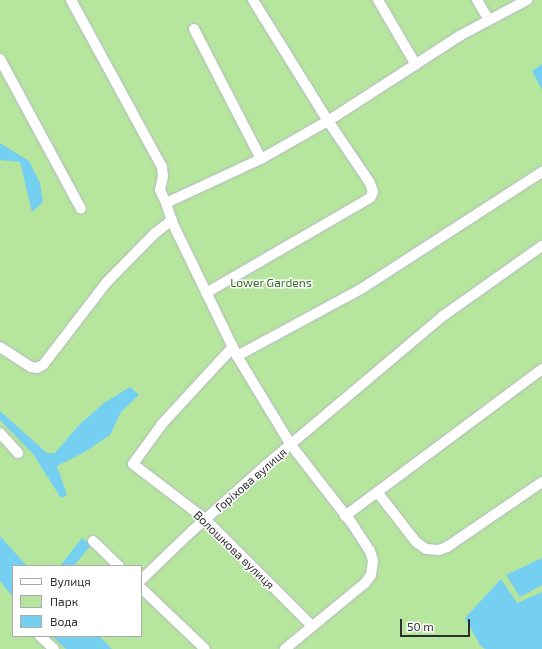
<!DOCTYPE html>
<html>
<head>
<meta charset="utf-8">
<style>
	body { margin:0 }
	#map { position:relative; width:542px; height:649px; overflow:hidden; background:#efe9e1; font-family:"Exo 2",sans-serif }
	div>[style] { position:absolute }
	.green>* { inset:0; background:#b6e59e }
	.water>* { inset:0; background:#75cff0 }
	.roads { filter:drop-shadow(0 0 1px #b4b7c1) drop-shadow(0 0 1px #b4b7c1) }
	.minor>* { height:10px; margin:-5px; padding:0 5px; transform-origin:5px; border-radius:5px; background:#fff }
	span { translate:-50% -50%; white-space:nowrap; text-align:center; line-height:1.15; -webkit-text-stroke:3px #fff; paint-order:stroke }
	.park-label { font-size:12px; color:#2c6e1b }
	.street-label { font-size:12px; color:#2e2e2e }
	.legend { position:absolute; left:12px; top:565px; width:130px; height:72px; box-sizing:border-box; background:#fff; border:1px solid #ababab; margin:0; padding:5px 7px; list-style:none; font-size:12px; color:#2e2e2e }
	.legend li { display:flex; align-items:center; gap:8px; height:20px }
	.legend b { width:20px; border:1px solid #ababab }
	.scale { position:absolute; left:400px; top:619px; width:70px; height:18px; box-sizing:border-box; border:2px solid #2e2e2e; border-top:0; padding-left:5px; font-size:12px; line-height:14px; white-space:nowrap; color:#2e2e2e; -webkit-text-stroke:3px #fff; paint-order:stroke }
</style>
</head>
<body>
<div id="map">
	<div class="green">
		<div style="clip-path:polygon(evenodd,0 0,542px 0,542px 649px,0 649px,0 0,13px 566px,141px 566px,141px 636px,13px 636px,13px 566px)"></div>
	</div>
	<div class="water">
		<div style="clip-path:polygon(542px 64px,542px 90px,532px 71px)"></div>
		<div style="clip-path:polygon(0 143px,29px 161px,40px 183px,43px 202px,32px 212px,20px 162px,0 160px)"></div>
		<div style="clip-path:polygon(130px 387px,139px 395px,121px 412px,110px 435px,83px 453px,57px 466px,67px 495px,61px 498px,33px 454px,0 420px,0 411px,47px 453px,55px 453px,80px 424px,104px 403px)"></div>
		<div style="clip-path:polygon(0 536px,27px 566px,13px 566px,13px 597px,0 581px)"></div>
		<div style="clip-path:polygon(82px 538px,91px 545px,74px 566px,60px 566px)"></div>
		<div style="clip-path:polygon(542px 558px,542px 585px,520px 597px,506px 575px)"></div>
		<div style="clip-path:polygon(501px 579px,517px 603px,542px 592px,542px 649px,485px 649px,480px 645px,465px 618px)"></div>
		<div style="clip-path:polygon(52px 636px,99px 636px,112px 649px,66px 649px)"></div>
	</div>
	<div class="roads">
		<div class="minor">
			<div style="left:71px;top:0;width:190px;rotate:61.4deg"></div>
			<div style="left:162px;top:167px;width:9px;rotate:84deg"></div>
			<div style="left:163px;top:176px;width:14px;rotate:102deg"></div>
			<div style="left:160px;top:190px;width:14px;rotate:65deg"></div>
			<div style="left:166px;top:203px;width:22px;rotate:72deg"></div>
			<div style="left:173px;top:224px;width:147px;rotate:64.1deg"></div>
			<div style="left:237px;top:356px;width:104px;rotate:58.8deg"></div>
			<div style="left:291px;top:445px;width:98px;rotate:52.1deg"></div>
			<div style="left:351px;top:522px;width:35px;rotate:57deg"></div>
			<div style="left:370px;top:551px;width:10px;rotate:73deg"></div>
			<div style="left:373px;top:561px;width:14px;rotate:98deg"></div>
			<div style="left:371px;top:575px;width:10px;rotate:127deg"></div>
			<div style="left:365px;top:583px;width:104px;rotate:140.5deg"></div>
			<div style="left:378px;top:0;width:75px;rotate:59.7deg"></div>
			<div style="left:477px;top:0;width:23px;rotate:59deg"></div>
			<div style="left:194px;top:29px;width:146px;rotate:62.7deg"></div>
			<div style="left:0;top:59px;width:170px;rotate:61.6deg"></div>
			<div style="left:166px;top:203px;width:105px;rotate:-24.9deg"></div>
			<div style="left:261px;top:159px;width:77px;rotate:-29.6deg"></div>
			<div style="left:328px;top:121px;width:158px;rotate:-32.9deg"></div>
			<div style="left:461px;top:35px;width:75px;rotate:-27.9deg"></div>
			<div style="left:206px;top:293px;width:190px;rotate:-30.1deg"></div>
			<div style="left:370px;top:198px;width:7px;rotate:-63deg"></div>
			<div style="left:373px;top:192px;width:9px;rotate:-108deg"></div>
			<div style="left:370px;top:183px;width:75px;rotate:-124.1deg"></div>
			<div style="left:328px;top:121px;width:142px;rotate:-121.8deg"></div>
			<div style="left:0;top:347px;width:37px;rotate:33deg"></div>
			<div style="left:31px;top:367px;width:6px;rotate:9deg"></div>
			<div style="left:37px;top:368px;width:7px;rotate:-27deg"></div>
			<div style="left:43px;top:365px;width:105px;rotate:-52.4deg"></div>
			<div style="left:107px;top:282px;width:67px;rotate:-45.6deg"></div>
			<div style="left:154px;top:234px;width:23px;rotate:-38deg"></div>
			<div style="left:233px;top:347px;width:105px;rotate:132.7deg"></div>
			<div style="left:162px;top:424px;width:49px;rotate:125.9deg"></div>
			<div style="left:133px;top:464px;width:91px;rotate:37.4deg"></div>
			<div style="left:205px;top:519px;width:151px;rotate:45deg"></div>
			<div style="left:237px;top:356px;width:141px;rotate:-28.4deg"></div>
			<div style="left:361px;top:289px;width:216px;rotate:-32.9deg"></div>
			<div style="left:0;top:433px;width:27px;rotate:48deg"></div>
			<div style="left:378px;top:493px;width:62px;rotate:52.2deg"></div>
			<div style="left:416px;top:542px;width:12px;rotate:35deg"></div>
			<div style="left:426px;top:549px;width:13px;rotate:4deg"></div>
			<div style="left:439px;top:550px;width:9px;rotate:-21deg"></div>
			<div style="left:447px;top:547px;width:115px;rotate:-34.4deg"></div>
			<div style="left:345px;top:516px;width:246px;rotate:-36.7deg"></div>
			<div style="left:93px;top:541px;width:36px;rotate:44deg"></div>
			<div style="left:141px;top:580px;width:71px;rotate:-43.9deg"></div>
			<div style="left:192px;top:531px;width:99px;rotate:-41.7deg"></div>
			<div style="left:266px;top:465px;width:231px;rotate:-40.1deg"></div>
			<div style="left:443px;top:316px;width:121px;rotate:-35.3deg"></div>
			<div style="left:141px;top:588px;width:88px;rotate:43.6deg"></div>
			<div style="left:40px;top:636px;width:19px;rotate:43deg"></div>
		</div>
	</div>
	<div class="park-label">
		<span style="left:271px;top:283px">Lower Gardens</span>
	</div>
	<div class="street-label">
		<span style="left:251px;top:480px;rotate:-41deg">Горіхова вулиця</span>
		<span style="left:234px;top:550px;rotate:44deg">Волошкова вулиця</span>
	</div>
	<ul class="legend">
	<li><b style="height:5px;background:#fff"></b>Вулиця</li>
	<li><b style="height:11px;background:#b6e59e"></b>Парк</li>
	<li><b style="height:11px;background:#75cff0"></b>Вода</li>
	</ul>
	<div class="scale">50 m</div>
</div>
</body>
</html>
